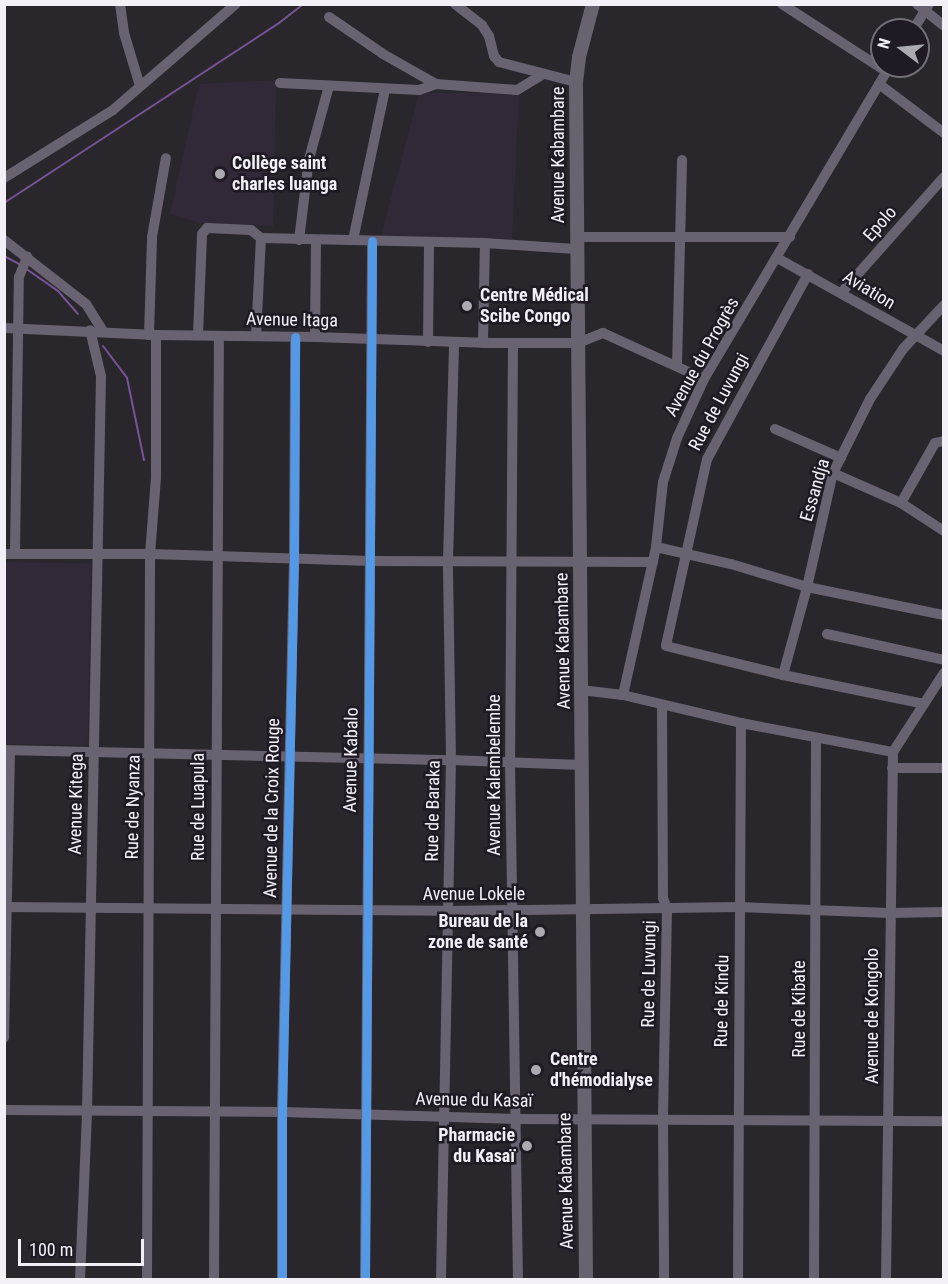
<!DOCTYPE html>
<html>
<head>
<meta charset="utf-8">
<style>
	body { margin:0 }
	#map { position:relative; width:948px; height:1284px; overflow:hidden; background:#29262c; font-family:"Roboto Condensed",sans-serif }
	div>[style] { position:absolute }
	.built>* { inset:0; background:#312938; transform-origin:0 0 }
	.stream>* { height:2px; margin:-1px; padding:0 1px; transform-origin:1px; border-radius:1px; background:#775497 }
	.minor>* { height:10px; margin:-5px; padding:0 5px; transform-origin:5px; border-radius:5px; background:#696270 }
	.major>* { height:14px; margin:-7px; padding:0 7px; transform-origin:7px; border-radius:7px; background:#69626f }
	.cycleway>* { height:9px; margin:-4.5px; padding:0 4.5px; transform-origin:4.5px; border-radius:4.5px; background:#5399e6 }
	.dots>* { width:16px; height:16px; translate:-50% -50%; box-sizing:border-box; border:3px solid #1f1a24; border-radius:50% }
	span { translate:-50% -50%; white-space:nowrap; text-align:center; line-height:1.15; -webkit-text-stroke:5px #1f1a24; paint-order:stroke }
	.street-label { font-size:18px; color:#f3f0f7 }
	.poi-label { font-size:18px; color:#f3f0f7; font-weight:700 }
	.left { translate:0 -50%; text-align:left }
	.right { translate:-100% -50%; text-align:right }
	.frame { position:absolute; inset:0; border:6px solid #f3f0f7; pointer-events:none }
	.north { position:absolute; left:870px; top:18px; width:60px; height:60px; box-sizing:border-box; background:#1f1a24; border:2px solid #747078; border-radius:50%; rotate:286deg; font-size:16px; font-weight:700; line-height:24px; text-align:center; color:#f3f0f7 }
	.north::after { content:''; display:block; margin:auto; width:21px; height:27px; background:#aca9b0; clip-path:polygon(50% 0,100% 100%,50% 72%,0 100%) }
	.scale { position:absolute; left:18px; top:1239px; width:126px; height:27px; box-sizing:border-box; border:3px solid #f3f0f7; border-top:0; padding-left:8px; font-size:18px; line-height:21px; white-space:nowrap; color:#f3f0f7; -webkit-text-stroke:4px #1f1a24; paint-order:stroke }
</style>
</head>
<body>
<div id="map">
	<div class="built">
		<div style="clip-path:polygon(276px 80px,273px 226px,204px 224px,170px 214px,199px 84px)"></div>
		<div style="clip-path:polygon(419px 93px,519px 93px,512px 239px,381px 236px)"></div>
		<div style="left:5px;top:562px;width:86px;height:182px;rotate:1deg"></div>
	</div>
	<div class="stream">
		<div style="left:4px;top:203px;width:329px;rotate:-33.2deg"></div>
		<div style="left:279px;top:23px;width:31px;rotate:-38deg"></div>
		<div style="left:4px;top:256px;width:19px;rotate:28deg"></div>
		<div style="left:25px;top:268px;width:40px;rotate:34.9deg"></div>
		<div style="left:58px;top:291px;width:30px;rotate:49deg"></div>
		<div style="left:103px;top:346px;width:40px;rotate:53deg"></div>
		<div style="left:127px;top:378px;width:84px;rotate:78.3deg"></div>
	</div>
	<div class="minor">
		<div style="left:120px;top:4px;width:29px;rotate:82deg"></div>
		<div style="left:124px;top:33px;width:55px;rotate:73.2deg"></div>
		<div style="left:455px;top:4px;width:34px;rotate:38deg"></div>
		<div style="left:482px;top:25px;width:13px;rotate:58deg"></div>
		<div style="left:489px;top:36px;width:21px;rotate:76deg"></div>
		<div style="left:494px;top:56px;width:8px;rotate:50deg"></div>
		<div style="left:499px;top:62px;width:80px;rotate:14.6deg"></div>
		<div style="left:782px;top:4px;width:125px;rotate:32.9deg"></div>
		<div style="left:917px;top:4px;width:35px;rotate:39deg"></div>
		<div style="left:329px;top:17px;width:65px;rotate:34.4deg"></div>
		<div style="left:383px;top:54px;width:61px;rotate:29.5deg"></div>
		<div style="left:436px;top:84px;width:81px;rotate:4.2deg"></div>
		<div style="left:517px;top:90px;width:29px;rotate:-31deg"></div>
		<div style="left:913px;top:30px;width:31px;rotate:-58deg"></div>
		<div style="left:280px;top:83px;width:139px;rotate:2.9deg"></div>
		<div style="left:419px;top:90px;width:18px;rotate:-19deg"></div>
		<div style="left:879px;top:84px;width:81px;rotate:37deg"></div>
		<div style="left:4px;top:178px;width:128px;rotate:-32deg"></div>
		<div style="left:113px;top:110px;width:162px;rotate:-40.8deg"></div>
		<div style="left:576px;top:237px;width:214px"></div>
		<div style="left:4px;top:240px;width:104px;rotate:38deg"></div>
		<div style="left:86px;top:304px;width:32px;rotate:58deg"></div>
		<div style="left:299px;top:240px;width:82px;rotate:-83deg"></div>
		<div style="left:309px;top:159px;width:76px;rotate:-74.7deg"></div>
		<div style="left:353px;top:240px;width:154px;rotate:-78deg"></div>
		<div style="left:777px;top:258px;width:191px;rotate:29.1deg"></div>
		<div style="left:808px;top:274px;width:211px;rotate:118.6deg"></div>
		<div style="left:707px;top:459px;width:191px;rotate:102.4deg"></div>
		<div style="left:666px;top:646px;width:121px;rotate:13.9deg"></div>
		<div style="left:783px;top:675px;width:144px;rotate:11.6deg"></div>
		<div style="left:841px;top:293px;width:155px;rotate:-48.4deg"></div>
		<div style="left:4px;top:328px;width:152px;rotate:2.6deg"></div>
		<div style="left:156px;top:335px;width:159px;rotate:0.7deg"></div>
		<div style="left:315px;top:337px;width:168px;rotate:2deg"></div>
		<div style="left:483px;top:343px;width:95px"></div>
		<div style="left:578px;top:343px;width:27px;rotate:-22deg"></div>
		<div style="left:603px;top:333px;width:111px;rotate:24.5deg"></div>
		<div style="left:149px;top:335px;width:98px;rotate:-88.2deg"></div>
		<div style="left:152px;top:237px;width:80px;rotate:-80deg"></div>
		<div style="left:198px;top:335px;width:101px;rotate:-87.7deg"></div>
		<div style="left:202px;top:234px;width:8px;rotate:-50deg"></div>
		<div style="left:207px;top:228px;width:44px;rotate:2.6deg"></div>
		<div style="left:251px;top:230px;width:13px;rotate:39deg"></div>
		<div style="left:261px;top:238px;width:224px;rotate:1.3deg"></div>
		<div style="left:485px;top:243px;width:91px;rotate:3.8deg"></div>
		<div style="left:256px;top:336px;width:98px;rotate:-87.1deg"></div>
		<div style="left:315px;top:337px;width:97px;rotate:-89.4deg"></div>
		<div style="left:428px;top:342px;width:100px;rotate:-89.4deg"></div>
		<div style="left:483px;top:343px;width:100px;rotate:-88.9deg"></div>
		<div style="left:513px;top:343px;width:418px;rotate:90.4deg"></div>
		<div style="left:510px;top:761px;width:519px;rotate:89.12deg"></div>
		<div style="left:677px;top:366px;width:206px;rotate:-88.6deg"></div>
		<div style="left:775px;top:429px;width:72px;rotate:23.7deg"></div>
		<div style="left:833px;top:473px;width:74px;rotate:23.8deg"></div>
		<div style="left:901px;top:503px;width:51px;rotate:33.1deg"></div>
		<div style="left:901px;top:503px;width:69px;rotate:-60.5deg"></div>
		<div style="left:935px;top:443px;width:9px;rotate:-13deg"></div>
		<div style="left:656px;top:547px;width:77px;rotate:12.8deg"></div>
		<div style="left:731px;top:564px;width:79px;rotate:16.8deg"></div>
		<div style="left:807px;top:587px;width:140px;rotate:11.6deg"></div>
		<div style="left:15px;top:553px;width:276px;rotate:-89.2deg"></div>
		<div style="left:19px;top:277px;width:22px;rotate:-68deg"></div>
		<div style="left:4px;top:554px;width:146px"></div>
		<div style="left:150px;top:554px;width:221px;rotate:1.8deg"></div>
		<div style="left:371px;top:561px;width:282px;rotate:0.2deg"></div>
		<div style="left:827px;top:634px;width:120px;rotate:12.5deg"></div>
		<div style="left:783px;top:675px;width:91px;rotate:-74.7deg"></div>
		<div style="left:807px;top:587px;width:117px;rotate:-77.2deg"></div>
		<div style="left:833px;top:473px;width:83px;rotate:-63.4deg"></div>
		<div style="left:870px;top:399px;width:60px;rotate:-56.6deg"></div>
		<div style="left:903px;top:349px;width:60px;rotate:-47deg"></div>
		<div style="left:581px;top:690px;width:42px;rotate:6.8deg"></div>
		<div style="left:623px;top:695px;width:121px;rotate:13.3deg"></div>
		<div style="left:741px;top:723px;width:155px;rotate:10.8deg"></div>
		<div style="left:623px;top:695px;width:152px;rotate:-77.4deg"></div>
		<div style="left:656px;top:547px;width:65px;rotate:-83.9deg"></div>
		<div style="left:663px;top:482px;width:46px;rotate:-72.3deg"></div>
		<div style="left:677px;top:438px;width:65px;rotate:-65.4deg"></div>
		<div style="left:704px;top:379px;width:364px;rotate:-59.3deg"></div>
		<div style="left:662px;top:706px;width:192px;rotate:89.7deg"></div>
		<div style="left:663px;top:898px;width:12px;rotate:70deg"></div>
		<div style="left:667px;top:909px;width:209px;rotate:91.1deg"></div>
		<div style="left:663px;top:1118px;width:162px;rotate:89.6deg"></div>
		<div style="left:4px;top:750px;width:447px;rotate:1.3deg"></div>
		<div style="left:451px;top:760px;width:131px;rotate:2.2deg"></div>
		<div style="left:892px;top:768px;width:52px"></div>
		<div style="left:4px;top:907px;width:443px;rotate:0.5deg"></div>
		<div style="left:447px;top:911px;width:292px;rotate:-0.8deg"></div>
		<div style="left:739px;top:907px;width:150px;rotate:2.3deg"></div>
		<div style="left:889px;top:913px;width:55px;rotate:-1deg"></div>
		<div style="left:4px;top:1038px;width:287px;rotate:-88.8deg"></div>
		<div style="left:4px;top:1110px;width:278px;rotate:0.4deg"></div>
		<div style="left:282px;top:1112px;width:234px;rotate:1.7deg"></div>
		<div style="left:516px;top:1119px;width:428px;rotate:0.3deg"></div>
		<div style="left:80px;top:1280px;width:168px;rotate:-87.6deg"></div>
		<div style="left:87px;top:1112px;width:736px;rotate:-88.91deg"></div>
		<div style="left:101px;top:376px;width:47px;rotate:-103.4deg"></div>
		<div style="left:147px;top:1280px;width:726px;rotate:-89.76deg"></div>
		<div style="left:150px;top:554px;width:77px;rotate:-85.5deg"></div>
		<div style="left:156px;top:477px;width:142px;rotate:-90deg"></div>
		<div style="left:214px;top:1280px;width:944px;rotate:-89.7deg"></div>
		<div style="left:282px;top:1280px;width:168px;rotate:-90deg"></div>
		<div style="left:282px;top:1112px;width:555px;rotate:-88.76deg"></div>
		<div style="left:294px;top:557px;width:220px;rotate:-89.7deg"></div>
		<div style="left:365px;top:1280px;width:1039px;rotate:-89.61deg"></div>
		<div style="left:441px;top:1280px;width:520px;rotate:-88.9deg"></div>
		<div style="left:451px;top:760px;width:199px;rotate:-90.9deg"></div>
		<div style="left:448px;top:561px;width:219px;rotate:-88.4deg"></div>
		<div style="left:738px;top:1280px;width:557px;rotate:-89.69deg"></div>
		<div style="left:814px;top:1280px;width:542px;rotate:-89.79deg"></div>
		<div style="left:886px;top:1280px;width:528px;rotate:-89.24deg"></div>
		<div style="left:893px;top:752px;width:94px;rotate:-57.2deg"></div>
	</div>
	<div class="major">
		<div style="left:586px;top:1280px;width:1198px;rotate:-90.48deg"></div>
		<div style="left:576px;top:82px;width:25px;rotate:-83deg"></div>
		<div style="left:579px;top:57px;width:55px;rotate:-75.2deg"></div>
	</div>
	<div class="cycleway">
		<div style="left:282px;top:1280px;width:168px;rotate:-90deg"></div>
		<div style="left:282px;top:1112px;width:555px;rotate:-88.76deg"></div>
		<div style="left:294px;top:557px;width:220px;rotate:-89.7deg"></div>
		<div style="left:365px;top:1280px;width:1039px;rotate:-89.61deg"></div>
	</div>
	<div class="dots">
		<div style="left:220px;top:174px;background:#aca9b0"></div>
		<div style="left:467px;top:306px;background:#aca9b0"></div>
		<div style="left:540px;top:932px;background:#aca9b0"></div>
		<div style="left:536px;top:1070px;background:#aca9b0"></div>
		<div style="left:527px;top:1146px;background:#aca9b0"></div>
	</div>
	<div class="street-label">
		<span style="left:558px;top:155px;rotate:-90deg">Avenue Kabambare</span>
		<span style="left:880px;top:224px;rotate:-49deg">Epolo</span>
		<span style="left:869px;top:290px;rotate:31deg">Aviation</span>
		<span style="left:292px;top:320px;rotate:1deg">Avenue Itaga</span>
		<span style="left:702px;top:357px;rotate:-61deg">Avenue du Progrès</span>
		<span style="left:719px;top:402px;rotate:-62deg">Rue de Luvungi</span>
		<span style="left:815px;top:490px;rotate:-74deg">Essandja</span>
		<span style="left:563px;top:641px;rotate:-91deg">Avenue Kabambare</span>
		<span style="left:351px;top:760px;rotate:-89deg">Avenue Kabalo</span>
		<span style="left:494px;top:775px;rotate:-90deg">Avenue Kalembelembe</span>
		<span style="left:76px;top:804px;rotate:-89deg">Avenue Kitega</span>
		<span style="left:133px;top:807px;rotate:-89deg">Rue de Nyanza</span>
		<span style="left:198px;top:807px;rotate:-90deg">Rue de Luapula</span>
		<span style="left:272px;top:808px;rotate:-89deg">Avenue de la Croix Rouge</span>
		<span style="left:433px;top:811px;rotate:-89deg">Rue de Baraka</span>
		<span style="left:474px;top:894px">Avenue Lokele</span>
		<span style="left:649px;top:974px;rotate:-89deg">Rue de Luvungi</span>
		<span style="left:722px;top:1001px;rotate:-89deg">Rue de Kindu</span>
		<span style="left:799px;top:1009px;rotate:-90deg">Rue de Kibate</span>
		<span style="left:872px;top:1016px;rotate:-90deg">Avenue de Kongolo</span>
		<span style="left:474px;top:1100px;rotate:1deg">Avenue du Kasaï</span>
		<span style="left:566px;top:1181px;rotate:-91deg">Avenue Kabambare</span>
	</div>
	<div class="poi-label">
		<span class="left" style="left:232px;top:174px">Collège saint<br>charles luanga</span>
		<span class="left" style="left:480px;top:306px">Centre Médical<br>Scibe Congo</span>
		<span class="right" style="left:528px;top:932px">Bureau de la<br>zone de santé</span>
		<span class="left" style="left:550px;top:1070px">Centre<br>d'hémodialyse</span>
		<span class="right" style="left:515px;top:1146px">Pharmacie<br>du Kasaï</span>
	</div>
	<div class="frame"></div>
	<div class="north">N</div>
	<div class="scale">100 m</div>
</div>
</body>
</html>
